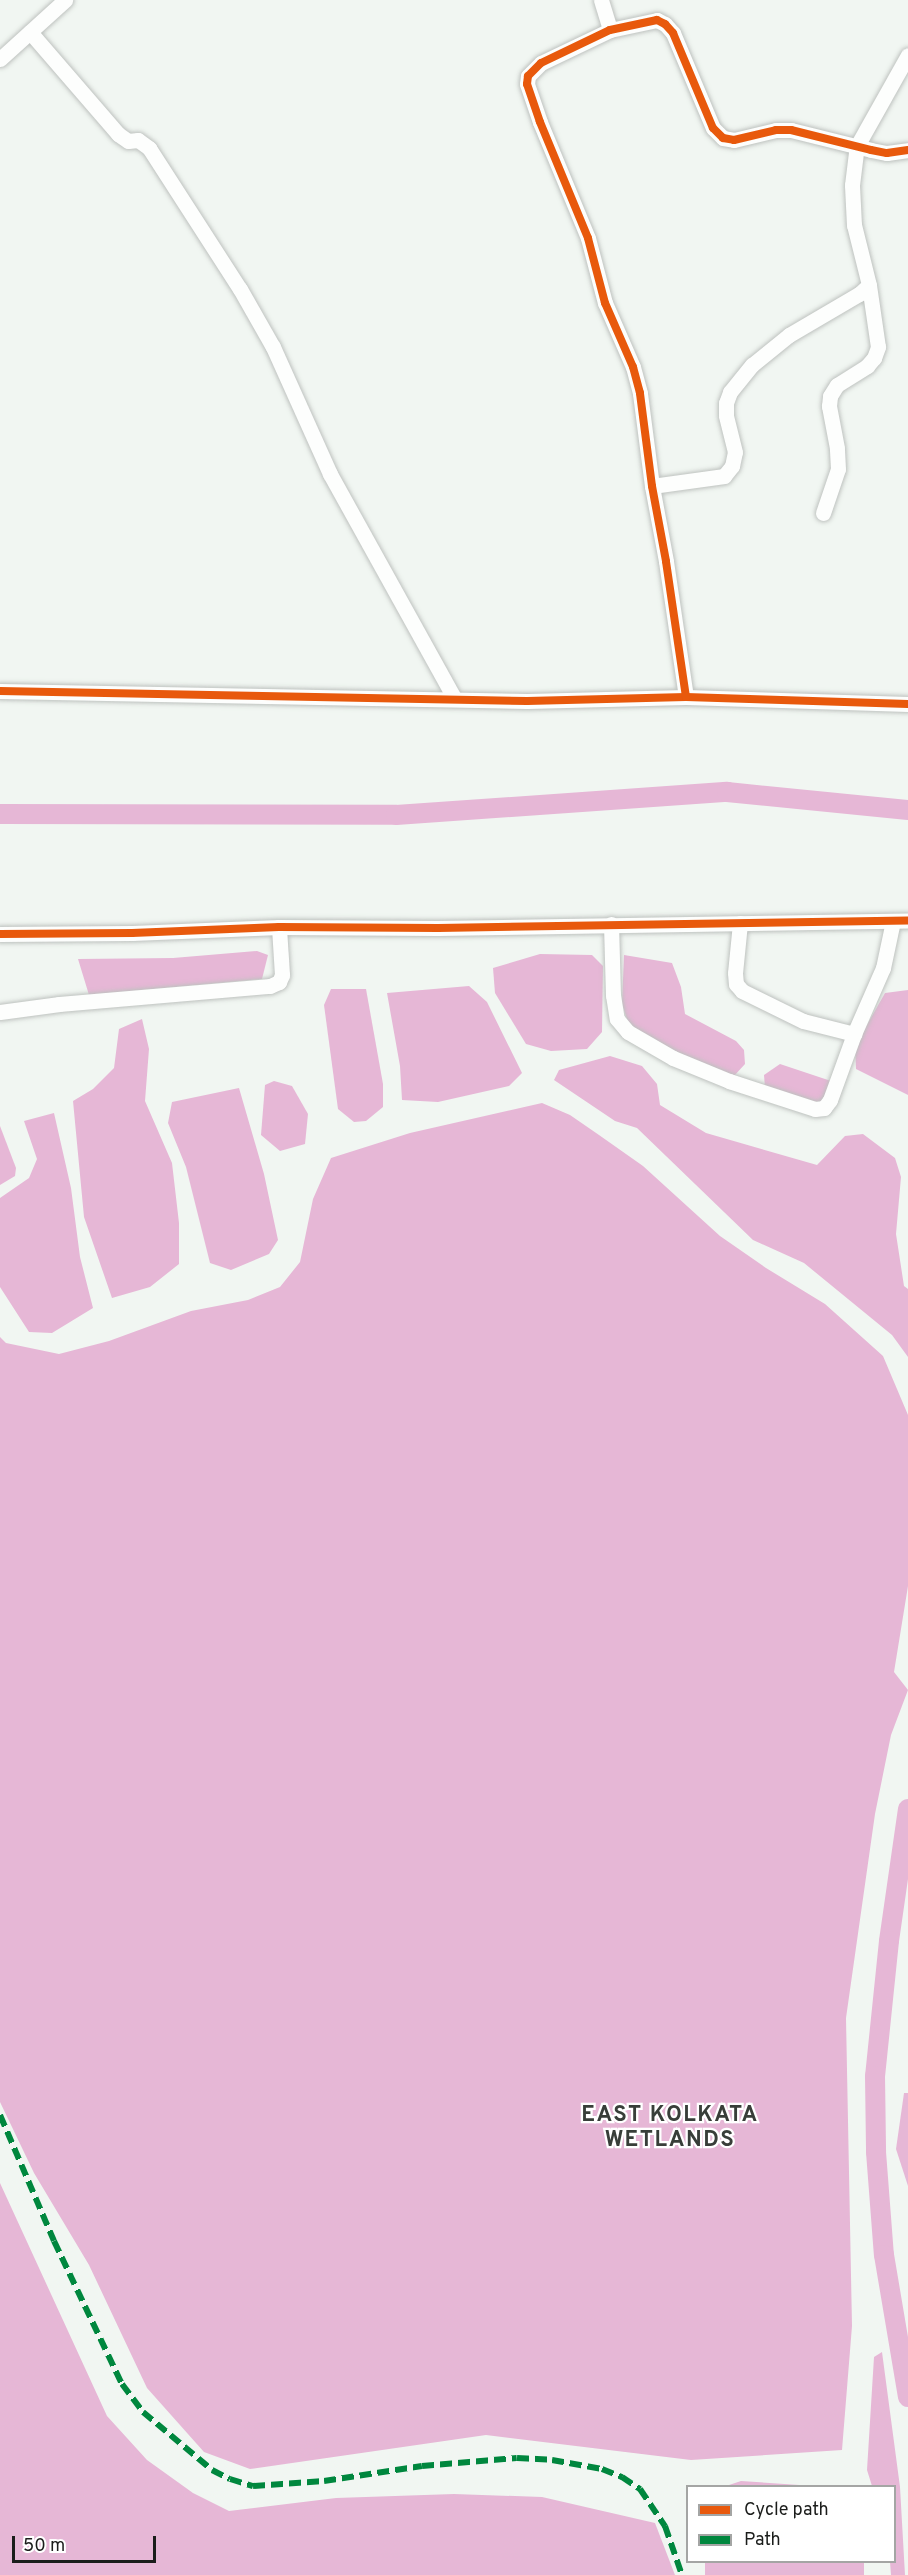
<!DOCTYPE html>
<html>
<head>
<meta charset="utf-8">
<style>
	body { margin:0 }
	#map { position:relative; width:908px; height:2575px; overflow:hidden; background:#f1f6f2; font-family:Overpass,sans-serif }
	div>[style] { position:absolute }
	.water>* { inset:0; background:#e6b7d6; transform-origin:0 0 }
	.canal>* { height:20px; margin:-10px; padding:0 10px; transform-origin:10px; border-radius:10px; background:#e6b7d6 }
	.roads { filter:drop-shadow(0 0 2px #bec2bf) drop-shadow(0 0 2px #bec2bf) }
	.street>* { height:15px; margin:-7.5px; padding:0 7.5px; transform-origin:7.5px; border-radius:7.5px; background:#fdfefd }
	.quiet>* { height:6px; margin-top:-3px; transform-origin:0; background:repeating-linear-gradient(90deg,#00873e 0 12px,transparent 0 18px) }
	.cycleway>* { height:8px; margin:-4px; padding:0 4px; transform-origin:4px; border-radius:4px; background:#e8590c }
	span { translate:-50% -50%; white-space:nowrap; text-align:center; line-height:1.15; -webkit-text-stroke:4.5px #fff; paint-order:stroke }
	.district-label { font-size:22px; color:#383e39; font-weight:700; letter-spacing:1.5px }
	.legend { position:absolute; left:686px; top:2485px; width:210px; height:78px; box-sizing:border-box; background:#fff; border:2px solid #a4a5a4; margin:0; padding:8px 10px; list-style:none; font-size:18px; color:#1b1d1b }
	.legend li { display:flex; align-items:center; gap:12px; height:30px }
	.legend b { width:30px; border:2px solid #a4a5a4 }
	.scale { position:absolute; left:12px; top:2536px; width:144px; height:27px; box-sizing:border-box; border:3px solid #1b1d1b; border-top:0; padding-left:8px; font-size:18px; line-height:21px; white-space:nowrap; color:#1b1d1b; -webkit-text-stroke:4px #fff; paint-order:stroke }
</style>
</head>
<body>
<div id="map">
	<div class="water">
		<div style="clip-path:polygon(257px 951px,268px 955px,262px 979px,89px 995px,78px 959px,173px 958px)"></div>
		<div style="clip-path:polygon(540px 954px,592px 955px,603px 966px,602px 1032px,587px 1049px,551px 1051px,526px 1044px,495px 993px,493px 968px)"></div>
		<div style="clip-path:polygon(624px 955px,672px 963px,681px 987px,685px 1014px,736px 1041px,744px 1050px,745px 1064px,734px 1076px,679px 1057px,631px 1031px,622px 1004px)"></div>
		<div style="clip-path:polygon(469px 986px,487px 1002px,522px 1073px,509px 1086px,438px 1102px,402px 1100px,400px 1066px,387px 993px)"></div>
		<div style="clip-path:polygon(331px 989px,366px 989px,383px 1084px,383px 1107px,366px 1121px,354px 1122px,338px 1109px,324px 1005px)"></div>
		<div style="clip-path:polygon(908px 990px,908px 1095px,856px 1069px,855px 1046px,885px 993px)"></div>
		<div style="clip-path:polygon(142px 1019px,149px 1049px,145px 1101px,172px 1163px,179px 1223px,179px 1264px,150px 1287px,112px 1298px,84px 1217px,73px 1101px,93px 1089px,114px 1068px,119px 1029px)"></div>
		<div style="clip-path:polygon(610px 1056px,642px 1066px,657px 1084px,660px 1105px,706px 1133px,817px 1165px,845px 1136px,863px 1134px,895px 1158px,901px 1177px,896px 1234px,904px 1286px,908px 1289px,908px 1357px,892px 1335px,804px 1263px,753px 1240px,637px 1128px,615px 1121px,554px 1080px,559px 1070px)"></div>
		<div style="clip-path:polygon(780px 1064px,831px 1081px,824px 1104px,765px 1088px,764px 1075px)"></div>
		<div style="clip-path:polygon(274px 1081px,292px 1086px,308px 1114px,305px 1144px,280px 1151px,261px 1135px,265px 1085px)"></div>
		<div style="clip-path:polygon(239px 1088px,264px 1174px,278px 1240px,269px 1254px,231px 1270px,210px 1263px,186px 1167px,168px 1123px,172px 1102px)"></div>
		<div style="clip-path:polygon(542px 1103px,570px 1115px,599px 1135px,643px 1166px,720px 1236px,766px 1268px,825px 1304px,883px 1356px,908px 1415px,908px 1586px,894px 1672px,908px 1690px,891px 1735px,875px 1814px,846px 2018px,852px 2326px,842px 2450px,691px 2460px,486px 2435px,250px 2469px,204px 2452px,147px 2388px,89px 2265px,34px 2173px,0 2102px,0 1337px,6px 1343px,59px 1354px,109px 1341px,191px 1311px,248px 1300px,280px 1287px,300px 1262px,313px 1199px,331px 1158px,410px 1133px)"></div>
		<div style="clip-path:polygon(54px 1113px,71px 1188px,80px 1257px,93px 1308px,52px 1333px,29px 1332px,0 1287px,0 1198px,29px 1178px,37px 1159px,24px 1121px)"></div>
		<div style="clip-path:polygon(0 1126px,16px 1168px,15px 1176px,0 1185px)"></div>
		<div style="clip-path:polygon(904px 2093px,908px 2093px,908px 2186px,896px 2149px)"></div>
		<div style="clip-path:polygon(0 2183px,107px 2416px,147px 2460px,193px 2493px,229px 2511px,336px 2498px,454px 2494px,542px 2497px,655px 2523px,675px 2575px,0 2575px)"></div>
		<div style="clip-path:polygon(882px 2352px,900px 2487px,905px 2575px,891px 2575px,890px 2562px,894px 2562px,894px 2486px,872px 2486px,867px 2470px,874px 2357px)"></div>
		<div style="clip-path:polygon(741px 2481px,814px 2486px,726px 2486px)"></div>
		<div style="left:705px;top:2562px;width:159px;height:14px"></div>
	</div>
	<div class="canal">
		<div style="left:0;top:814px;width:396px;rotate:0.1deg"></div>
		<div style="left:396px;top:815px;width:332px;rotate:-4deg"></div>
		<div style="left:727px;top:792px;width:182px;rotate:5.7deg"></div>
		<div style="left:908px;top:1809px;width:133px;rotate:98.2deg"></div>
		<div style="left:889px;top:1941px;width:136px;rotate:95.9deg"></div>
		<div style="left:875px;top:2076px;width:76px;rotate:89.2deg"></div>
		<div style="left:876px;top:2152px;width:103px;rotate:85.6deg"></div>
		<div style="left:884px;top:2255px;width:144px;rotate:80.4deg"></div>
	</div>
	<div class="roads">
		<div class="street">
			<div style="left:601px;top:0;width:31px;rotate:73deg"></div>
			<div style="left:30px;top:32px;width:135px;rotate:49.2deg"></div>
			<div style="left:118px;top:134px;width:12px;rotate:35deg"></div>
			<div style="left:128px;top:141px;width:10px;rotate:-6deg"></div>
			<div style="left:138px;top:140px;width:14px;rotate:36deg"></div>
			<div style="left:149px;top:148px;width:168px;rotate:57.2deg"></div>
			<div style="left:240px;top:289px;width:67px;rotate:60.4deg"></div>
			<div style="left:273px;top:347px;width:139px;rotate:65.8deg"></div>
			<div style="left:330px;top:474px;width:256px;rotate:61deg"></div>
			<div style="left:0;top:59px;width:88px;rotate:-42.2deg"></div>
			<div style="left:652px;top:486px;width:73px;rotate:-7.9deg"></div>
			<div style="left:724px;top:476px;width:13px;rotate:-51deg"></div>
			<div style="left:732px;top:466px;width:14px;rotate:-78deg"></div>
			<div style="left:735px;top:452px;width:38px;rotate:-104deg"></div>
			<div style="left:726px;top:415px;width:12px;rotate:-90deg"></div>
			<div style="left:726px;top:403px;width:12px;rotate:-70deg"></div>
			<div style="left:730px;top:392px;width:35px;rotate:-51deg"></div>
			<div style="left:752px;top:365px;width:48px;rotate:-39deg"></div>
			<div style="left:789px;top:335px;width:81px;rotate:-30.4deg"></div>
			<div style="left:859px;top:294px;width:13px;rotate:-42deg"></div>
			<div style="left:823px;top:513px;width:46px;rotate:-71.2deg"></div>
			<div style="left:838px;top:469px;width:21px;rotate:-93deg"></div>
			<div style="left:837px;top:448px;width:43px;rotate:-100.8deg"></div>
			<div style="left:829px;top:406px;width:10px;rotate:-84deg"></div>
			<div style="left:830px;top:396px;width:13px;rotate:-58deg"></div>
			<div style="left:837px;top:385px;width:36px;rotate:-32deg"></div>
			<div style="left:867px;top:366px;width:11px;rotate:-49deg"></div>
			<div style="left:874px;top:358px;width:12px;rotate:-70deg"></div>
			<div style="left:878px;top:347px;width:63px;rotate:-98.3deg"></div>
			<div style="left:869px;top:285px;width:62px;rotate:-104deg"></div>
			<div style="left:854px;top:225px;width:40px;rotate:-92.9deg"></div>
			<div style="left:852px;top:185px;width:39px;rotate:-83deg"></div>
			<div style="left:857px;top:146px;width:104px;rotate:-60.7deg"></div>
			<div style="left:0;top:691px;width:527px;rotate:1.09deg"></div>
			<div style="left:527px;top:701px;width:159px;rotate:-1.4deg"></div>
			<div style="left:686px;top:697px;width:222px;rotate:1.8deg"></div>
			<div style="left:686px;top:697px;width:137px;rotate:-98.4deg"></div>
			<div style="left:666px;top:561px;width:76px;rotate:-100.6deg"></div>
			<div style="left:652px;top:486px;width:94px;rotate:-97.4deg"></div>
			<div style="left:640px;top:393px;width:27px;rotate:-105deg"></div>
			<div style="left:633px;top:367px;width:70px;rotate:-113.6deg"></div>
			<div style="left:605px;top:303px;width:67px;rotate:-104.7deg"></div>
			<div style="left:588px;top:238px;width:126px;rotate:-112.5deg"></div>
			<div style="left:540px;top:122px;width:40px;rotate:-108.9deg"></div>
			<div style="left:527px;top:84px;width:8px;rotate:-83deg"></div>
			<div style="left:528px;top:76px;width:18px;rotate:-45deg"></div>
			<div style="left:541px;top:63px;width:76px;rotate:-25.6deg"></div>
			<div style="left:610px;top:30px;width:48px;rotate:-12deg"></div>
			<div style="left:657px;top:20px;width:9px;rotate:27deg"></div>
			<div style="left:665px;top:24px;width:12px;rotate:48deg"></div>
			<div style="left:673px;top:33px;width:103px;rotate:67.2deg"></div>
			<div style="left:713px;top:128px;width:14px;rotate:45deg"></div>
			<div style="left:723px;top:138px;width:11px;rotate:10deg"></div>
			<div style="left:734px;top:140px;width:43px;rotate:-13.4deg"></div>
			<div style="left:776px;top:130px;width:15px"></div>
			<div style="left:791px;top:130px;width:82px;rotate:14deg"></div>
			<div style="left:871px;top:150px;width:16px;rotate:11deg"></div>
			<div style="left:887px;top:153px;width:21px;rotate:-8deg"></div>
			<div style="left:740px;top:923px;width:50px;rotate:95.7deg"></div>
			<div style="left:735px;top:973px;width:11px;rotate:85deg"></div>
			<div style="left:736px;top:984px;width:9px;rotate:49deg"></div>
			<div style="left:742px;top:991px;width:68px;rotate:26.2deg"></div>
			<div style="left:803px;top:1021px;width:53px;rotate:14.3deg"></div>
			<div style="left:611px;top:924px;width:71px;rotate:88.4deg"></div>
			<div style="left:613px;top:995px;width:24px;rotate:81deg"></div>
			<div style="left:617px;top:1019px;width:17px;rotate:50deg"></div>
			<div style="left:628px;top:1032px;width:52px;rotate:30deg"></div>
			<div style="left:673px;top:1058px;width:61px;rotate:22.3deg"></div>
			<div style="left:729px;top:1081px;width:90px;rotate:18deg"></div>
			<div style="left:815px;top:1109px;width:9px;rotate:-6deg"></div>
			<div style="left:824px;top:1108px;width:10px;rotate:-53deg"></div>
			<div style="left:830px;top:1100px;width:70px;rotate:-70deg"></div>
			<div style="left:854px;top:1034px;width:72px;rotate:-66.3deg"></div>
			<div style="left:883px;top:968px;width:48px;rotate:-78deg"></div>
			<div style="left:0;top:934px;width:132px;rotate:-0.4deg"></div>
			<div style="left:132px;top:933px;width:147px;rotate:-2.3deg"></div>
			<div style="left:279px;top:927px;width:159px;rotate:0.4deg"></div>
			<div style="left:438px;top:928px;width:470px;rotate:-0.9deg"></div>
			<div style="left:0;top:1012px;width:60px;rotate:-7.7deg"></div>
			<div style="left:59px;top:1004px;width:212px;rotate:-4.9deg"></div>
			<div style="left:270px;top:986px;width:10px;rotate:-24deg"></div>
			<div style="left:279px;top:982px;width:8px;rotate:-67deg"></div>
			<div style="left:282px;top:975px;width:48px;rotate:-93.6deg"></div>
		</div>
	</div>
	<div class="quiet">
		<div style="left:0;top:2115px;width:137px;rotate:66.8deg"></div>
		<div style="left:54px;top:2241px;width:158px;rotate:64.6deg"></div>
		<div style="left:122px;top:2384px;width:35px;rotate:53deg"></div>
		<div style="left:143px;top:2412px;width:90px;rotate:40deg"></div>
		<div style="left:212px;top:2470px;width:20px;rotate:27deg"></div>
		<div style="left:230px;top:2479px;width:24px;rotate:17deg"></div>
		<div style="left:253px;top:2486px;width:71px;rotate:-4deg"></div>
		<div style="left:324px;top:2481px;width:99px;rotate:-8.7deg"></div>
		<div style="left:422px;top:2466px;width:95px;rotate:-4.8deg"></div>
		<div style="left:517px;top:2458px;width:35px;rotate:3deg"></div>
		<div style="left:552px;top:2460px;width:51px;rotate:10.2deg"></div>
		<div style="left:602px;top:2469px;width:22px;rotate:22deg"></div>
		<div style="left:622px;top:2477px;width:22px;rotate:34deg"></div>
		<div style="left:640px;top:2489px;width:45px;rotate:56deg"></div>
		<div style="left:665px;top:2526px;width:52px;rotate:70.9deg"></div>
	</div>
	<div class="cycleway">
		<div style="left:0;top:691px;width:527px;rotate:1.09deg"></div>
		<div style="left:527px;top:701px;width:159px;rotate:-1.4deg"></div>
		<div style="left:686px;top:697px;width:222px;rotate:1.8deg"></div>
		<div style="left:686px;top:697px;width:137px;rotate:-98.4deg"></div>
		<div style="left:666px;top:561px;width:76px;rotate:-100.6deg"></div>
		<div style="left:652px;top:486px;width:94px;rotate:-97.4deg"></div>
		<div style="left:640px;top:393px;width:27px;rotate:-105deg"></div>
		<div style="left:633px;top:367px;width:70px;rotate:-113.6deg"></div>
		<div style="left:605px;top:303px;width:67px;rotate:-104.7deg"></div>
		<div style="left:588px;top:238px;width:126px;rotate:-112.5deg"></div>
		<div style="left:540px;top:122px;width:40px;rotate:-108.9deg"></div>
		<div style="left:527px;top:84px;width:8px;rotate:-83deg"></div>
		<div style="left:528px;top:76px;width:18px;rotate:-45deg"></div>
		<div style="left:541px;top:63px;width:76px;rotate:-25.6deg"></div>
		<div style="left:610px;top:30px;width:48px;rotate:-12deg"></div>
		<div style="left:657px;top:20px;width:9px;rotate:27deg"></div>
		<div style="left:665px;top:24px;width:12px;rotate:48deg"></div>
		<div style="left:673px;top:33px;width:103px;rotate:67.2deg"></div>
		<div style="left:713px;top:128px;width:14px;rotate:45deg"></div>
		<div style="left:723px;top:138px;width:11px;rotate:10deg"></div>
		<div style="left:734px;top:140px;width:43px;rotate:-13.4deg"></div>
		<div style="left:776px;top:130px;width:15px"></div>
		<div style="left:791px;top:130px;width:82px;rotate:14deg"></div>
		<div style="left:871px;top:150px;width:16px;rotate:11deg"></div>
		<div style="left:887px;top:153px;width:21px;rotate:-8deg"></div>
		<div style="left:0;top:934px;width:132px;rotate:-0.4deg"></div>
		<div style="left:132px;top:933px;width:147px;rotate:-2.3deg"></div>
		<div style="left:279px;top:927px;width:159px;rotate:0.4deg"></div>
		<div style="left:438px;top:928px;width:470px;rotate:-0.9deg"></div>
	</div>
	<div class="district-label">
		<span style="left:670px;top:2128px">EAST KOLKATA<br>WETLANDS</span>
	</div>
	<ul class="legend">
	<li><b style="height:8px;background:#e8590c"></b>Cycle path</li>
	<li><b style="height:8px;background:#00873e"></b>Path</li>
	</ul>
	<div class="scale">50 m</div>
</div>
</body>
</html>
